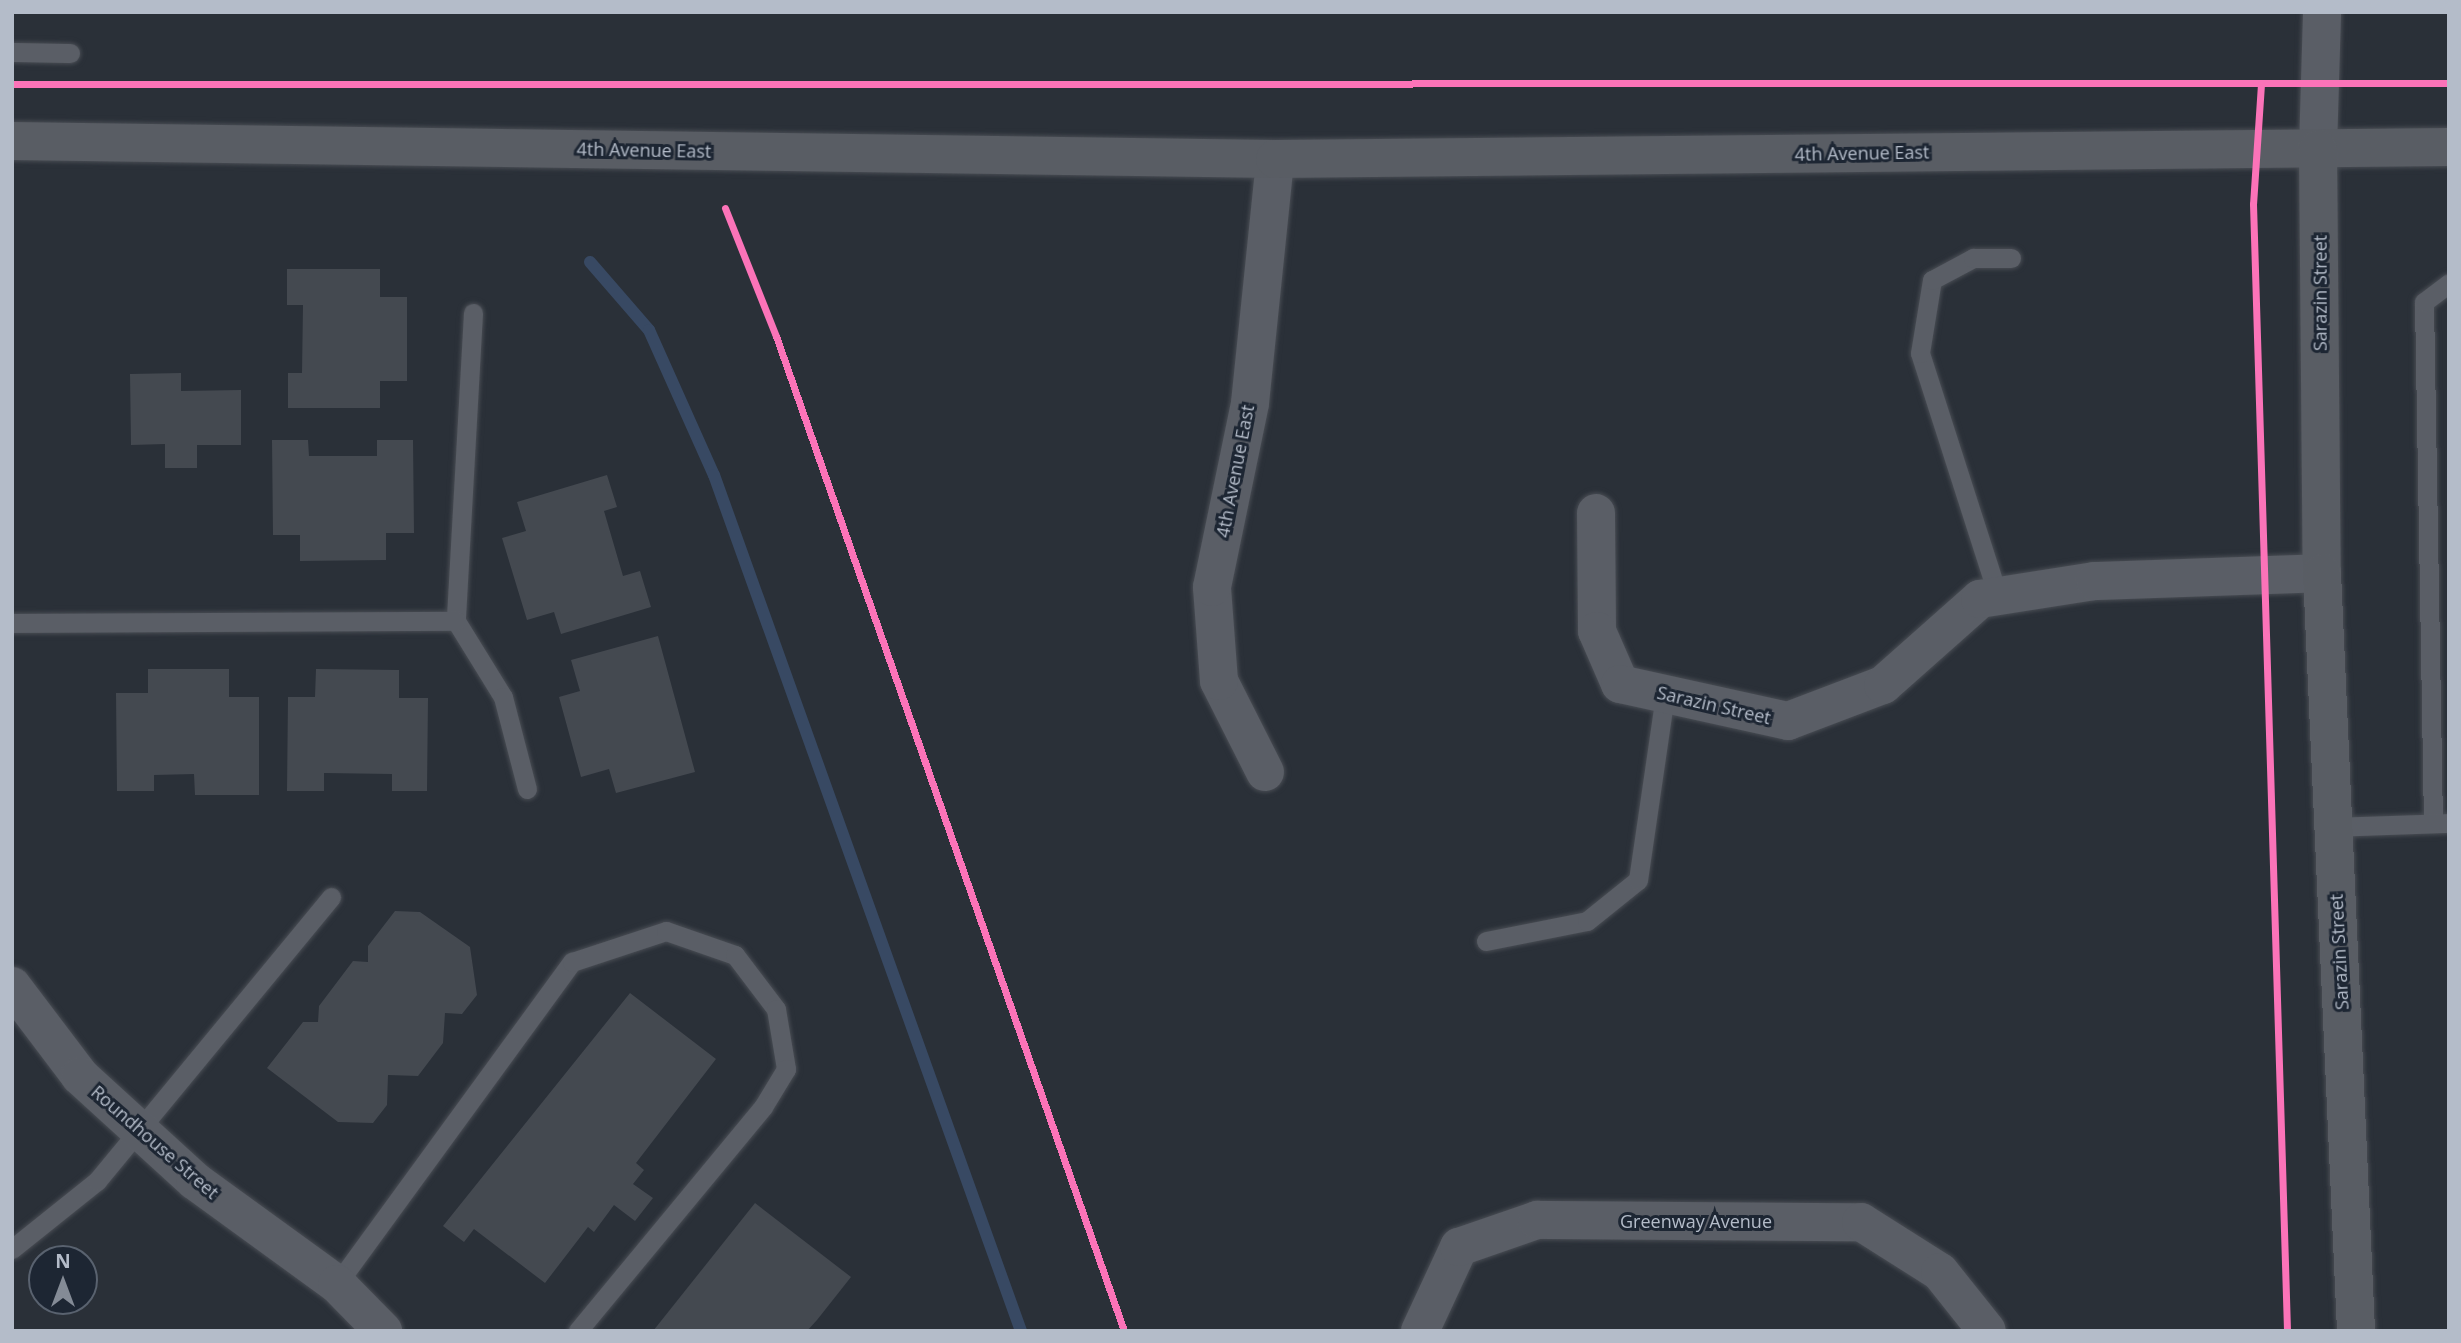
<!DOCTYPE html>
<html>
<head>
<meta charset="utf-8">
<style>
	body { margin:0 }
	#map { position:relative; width:2461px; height:1343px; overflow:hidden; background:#2a3038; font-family:"Open Sans",sans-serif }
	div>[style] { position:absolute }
	.stream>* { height:12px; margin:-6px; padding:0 6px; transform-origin:6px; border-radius:6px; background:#384963 }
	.building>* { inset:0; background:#444950 }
	.roads { filter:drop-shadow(0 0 2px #484c53) drop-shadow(0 0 2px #484c53) }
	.lane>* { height:19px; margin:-9.5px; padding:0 9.5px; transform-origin:9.5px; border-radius:9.5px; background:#5a5e66 }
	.street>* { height:38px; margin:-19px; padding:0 19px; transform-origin:19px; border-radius:19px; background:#5a5e66 }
	.secondary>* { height:38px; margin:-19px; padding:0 19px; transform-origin:19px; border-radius:19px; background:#595d64 }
	.cycleway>* { height:7px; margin:-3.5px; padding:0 3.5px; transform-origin:3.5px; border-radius:3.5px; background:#fb73b8 }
	span { translate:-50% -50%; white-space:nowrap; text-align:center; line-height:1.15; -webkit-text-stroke:6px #1d2633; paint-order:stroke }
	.street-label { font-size:18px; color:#b4bcc9 }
	.frame { position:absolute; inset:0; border:14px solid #b4bcc9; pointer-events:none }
	.north { position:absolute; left:28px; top:1245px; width:70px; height:70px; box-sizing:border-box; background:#1d2633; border:2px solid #59626f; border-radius:50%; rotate:0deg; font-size:19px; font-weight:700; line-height:28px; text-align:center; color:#b4bcc9 }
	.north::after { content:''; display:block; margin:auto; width:24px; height:32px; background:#848b96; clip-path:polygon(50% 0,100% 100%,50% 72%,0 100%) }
</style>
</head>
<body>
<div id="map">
	<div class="stream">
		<div style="left:590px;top:262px;width:90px;rotate:49.1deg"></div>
		<div style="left:649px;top:330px;width:159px;rotate:65.9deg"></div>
		<div style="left:714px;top:475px;width:909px;rotate:70.27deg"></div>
	</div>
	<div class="building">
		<div style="clip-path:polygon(287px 269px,380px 269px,380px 297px,407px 297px,407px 381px,380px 381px,380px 408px,288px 408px,288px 373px,302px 373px,303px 305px,287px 305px)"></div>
		<div style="clip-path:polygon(181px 373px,181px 391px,241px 390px,241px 445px,197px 445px,197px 468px,165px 468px,165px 444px,131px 445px,130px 374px)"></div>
		<div style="clip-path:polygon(272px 440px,308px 440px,309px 456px,377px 456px,377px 440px,413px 440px,414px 533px,386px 533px,386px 560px,300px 561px,300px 535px,273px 535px)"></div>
		<div style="clip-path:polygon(607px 475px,617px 507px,604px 511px,623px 576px,640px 571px,651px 607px,561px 634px,554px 612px,527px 620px,502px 538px,526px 531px,517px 502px)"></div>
		<div style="clip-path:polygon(658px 636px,695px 772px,616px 793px,609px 769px,581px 777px,559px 697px,580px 691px,571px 660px)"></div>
		<div style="clip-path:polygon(148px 669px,229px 669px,229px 697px,259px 697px,259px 795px,195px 795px,194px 774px,154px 775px,154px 791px,117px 791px,116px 693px,148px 693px)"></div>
		<div style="clip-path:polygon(316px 669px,399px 670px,399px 698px,428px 698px,427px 791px,392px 791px,392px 774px,324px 773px,324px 791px,287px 791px,288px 697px,315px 697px)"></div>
		<div style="clip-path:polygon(395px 911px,420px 912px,470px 947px,477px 995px,462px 1014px,445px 1013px,443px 1043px,418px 1076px,388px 1075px,387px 1105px,373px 1123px,338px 1122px,267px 1068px,303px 1022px,318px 1022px,319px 1006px,353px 961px,368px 962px,368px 946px)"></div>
		<div style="clip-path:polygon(630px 993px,716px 1059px,636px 1163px,644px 1170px,633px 1184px,653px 1198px,635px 1221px,614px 1205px,594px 1232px,588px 1227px,545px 1283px,474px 1229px,464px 1242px,443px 1226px)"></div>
		<div style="clip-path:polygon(755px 1203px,851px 1277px,817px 1320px,807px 1331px,653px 1331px)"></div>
	</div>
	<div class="roads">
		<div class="lane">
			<div style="left:12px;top:52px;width:58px;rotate:1deg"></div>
			<div style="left:473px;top:313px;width:308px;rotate:93.2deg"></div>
			<div style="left:456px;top:621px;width:89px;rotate:58.3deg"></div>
			<div style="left:503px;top:697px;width:95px;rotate:75.4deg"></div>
			<div style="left:1998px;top:596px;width:255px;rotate:-107.8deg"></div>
			<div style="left:1920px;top:353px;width:74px;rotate:-80.7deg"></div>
			<div style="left:1932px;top:280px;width:47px;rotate:-28.2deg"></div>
			<div style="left:1973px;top:258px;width:38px"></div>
			<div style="left:12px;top:623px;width:444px;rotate:-0.3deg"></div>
			<div style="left:2433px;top:823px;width:521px;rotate:-90.99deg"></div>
			<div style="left:2424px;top:302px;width:31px;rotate:-37deg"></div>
			<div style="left:2333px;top:827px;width:116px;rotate:-2deg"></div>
			<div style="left:1486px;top:941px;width:103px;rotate:-11.2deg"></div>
			<div style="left:1587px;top:921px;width:65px;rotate:-38.8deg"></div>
			<div style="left:1638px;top:880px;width:188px;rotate:-81.7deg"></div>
			<div style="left:12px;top:1249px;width:109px;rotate:-38.7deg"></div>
			<div style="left:97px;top:1181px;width:368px;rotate:-50.5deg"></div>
			<div style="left:337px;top:1284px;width:399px;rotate:-53.9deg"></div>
			<div style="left:572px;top:962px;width:99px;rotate:-18.3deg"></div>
			<div style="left:666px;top:931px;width:73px;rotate:19.2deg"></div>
			<div style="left:735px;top:955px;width:68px;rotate:52.8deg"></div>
			<div style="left:776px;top:1009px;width:61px;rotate:80.5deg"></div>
			<div style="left:786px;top:1069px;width:44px;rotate:121.2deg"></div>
			<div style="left:763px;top:1107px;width:291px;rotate:129.6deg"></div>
		</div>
		<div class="street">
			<div style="left:2318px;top:149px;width:137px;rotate:-88.3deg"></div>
			<div style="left:1596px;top:513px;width:118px;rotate:89.5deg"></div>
			<div style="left:1597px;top:631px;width:58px;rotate:66.5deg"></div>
			<div style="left:1620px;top:684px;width:172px;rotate:12.4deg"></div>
			<div style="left:1788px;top:721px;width:102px;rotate:-20.8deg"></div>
			<div style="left:1883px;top:685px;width:130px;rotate:-41.6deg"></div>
			<div style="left:1980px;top:599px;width:116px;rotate:-8.9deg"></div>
			<div style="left:2095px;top:581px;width:227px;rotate:-2deg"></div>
			<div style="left:1265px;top:772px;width:102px;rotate:-116.8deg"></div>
			<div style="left:1219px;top:681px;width:94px;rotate:-94.3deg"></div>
			<div style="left:1212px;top:587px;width:188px;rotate:-78.3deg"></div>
			<div style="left:1250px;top:403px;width:245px;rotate:-84.1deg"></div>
			<div style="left:12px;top:986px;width:113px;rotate:52.9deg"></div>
			<div style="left:80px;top:1076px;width:156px;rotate:42.4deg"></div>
			<div style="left:195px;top:1181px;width:175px;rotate:36deg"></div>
			<div style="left:337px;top:1284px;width:66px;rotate:45.6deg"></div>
			<div style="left:1420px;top:1331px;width:93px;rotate:-65.1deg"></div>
			<div style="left:1459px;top:1247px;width:83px;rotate:-19.1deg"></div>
			<div style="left:1537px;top:1220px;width:324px;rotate:0.4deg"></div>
			<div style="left:1861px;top:1222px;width:93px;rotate:32.3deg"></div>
			<div style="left:1940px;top:1272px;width:75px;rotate:51.5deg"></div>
		</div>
		<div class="secondary">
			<div style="left:12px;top:141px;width:1263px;rotate:0.82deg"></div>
			<div style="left:1275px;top:159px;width:1174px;rotate:-0.59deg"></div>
			<div style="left:2318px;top:149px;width:424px;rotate:89.5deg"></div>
			<div style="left:2322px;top:573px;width:759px;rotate:87.43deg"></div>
		</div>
	</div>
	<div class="cycleway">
		<div style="left:12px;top:84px;width:2437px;rotate:-0.02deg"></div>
		<div style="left:2261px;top:84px;width:120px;rotate:93.8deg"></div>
		<div style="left:2253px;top:204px;width:1128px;rotate:88.27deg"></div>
		<div style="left:725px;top:208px;width:138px;rotate:68.3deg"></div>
		<div style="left:776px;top:336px;width:1054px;rotate:70.72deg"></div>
	</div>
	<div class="street-label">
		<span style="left:644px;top:150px;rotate:1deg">4th Avenue East</span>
		<span style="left:1862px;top:153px;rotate:-1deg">4th Avenue East</span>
		<span style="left:2320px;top:293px;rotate:-90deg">Sarazin Street</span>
		<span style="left:1235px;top:471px;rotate:-79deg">4th Avenue East</span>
		<span style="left:1714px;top:705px;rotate:13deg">Sarazin Street</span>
		<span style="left:2339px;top:952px;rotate:-93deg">Sarazin Street</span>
		<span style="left:155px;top:1142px;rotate:41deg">Roundhouse Street</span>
		<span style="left:1696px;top:1221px">Greenway Avenue</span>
	</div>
	<div class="frame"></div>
	<div class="north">N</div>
</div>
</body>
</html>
